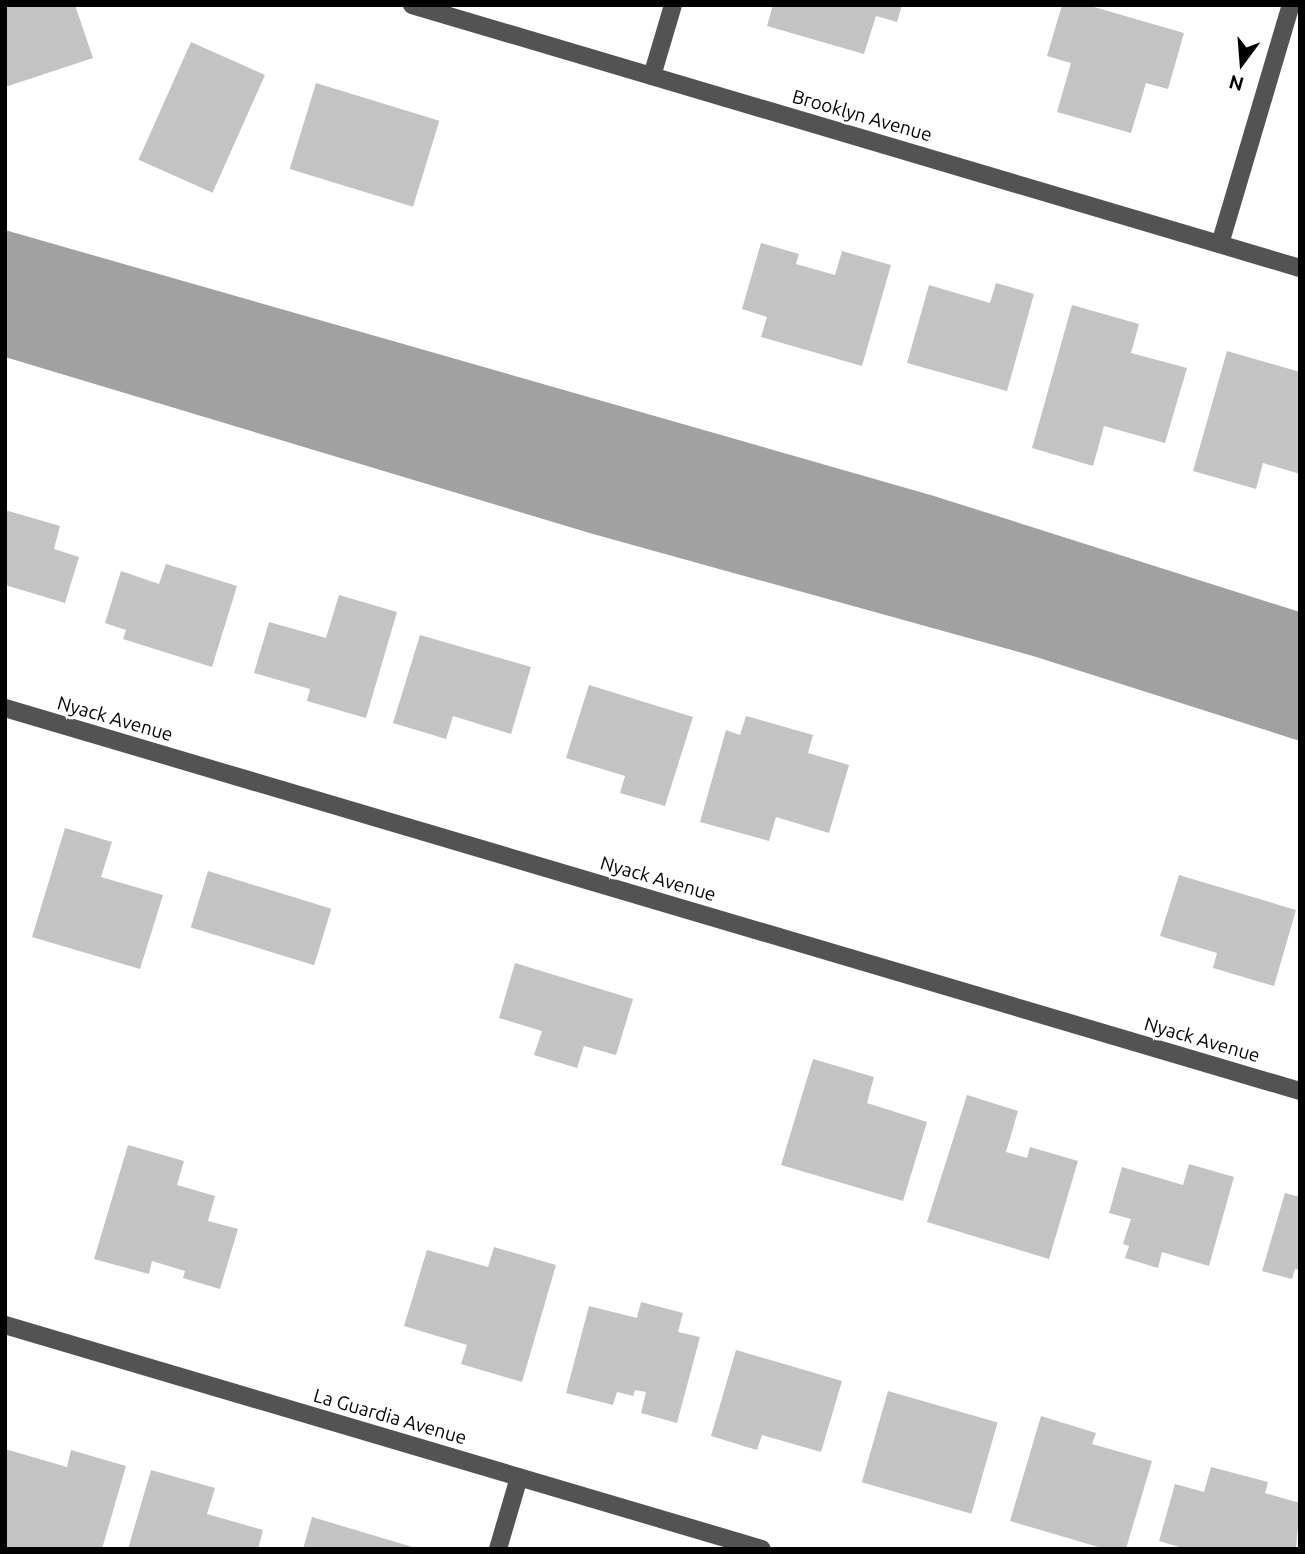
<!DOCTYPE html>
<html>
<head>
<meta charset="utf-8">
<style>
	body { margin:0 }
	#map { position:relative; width:1305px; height:1554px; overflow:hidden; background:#fff; font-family:Ubuntu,sans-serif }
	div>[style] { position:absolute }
	.water>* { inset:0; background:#a1a1a1 }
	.building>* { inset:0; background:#c3c3c3; transform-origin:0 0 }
	.minor>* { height:18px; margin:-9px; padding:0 9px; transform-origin:9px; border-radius:9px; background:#535353 }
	span { translate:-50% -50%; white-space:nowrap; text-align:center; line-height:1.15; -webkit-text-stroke:6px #fff; paint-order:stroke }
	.street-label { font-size:19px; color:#000 }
	.frame { position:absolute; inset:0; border:7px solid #000; pointer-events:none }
	.north { position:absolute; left:1207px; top:28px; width:70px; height:70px; -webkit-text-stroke:5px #fff; paint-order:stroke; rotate:196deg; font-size:19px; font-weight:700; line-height:28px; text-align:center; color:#000 }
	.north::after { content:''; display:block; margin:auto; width:24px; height:32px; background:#000; clip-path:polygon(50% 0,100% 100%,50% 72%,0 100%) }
</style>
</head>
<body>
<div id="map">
	<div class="water">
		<div style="clip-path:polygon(5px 230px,934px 496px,1300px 612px,1300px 741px,1033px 656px,593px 534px,5px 357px)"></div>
	</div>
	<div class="building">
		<div style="clip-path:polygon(5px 5px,75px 5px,93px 58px,5px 87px)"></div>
		<div style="clip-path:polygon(773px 5px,902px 5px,897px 22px,876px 16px,864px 54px,767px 26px)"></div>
		<div style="clip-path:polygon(1062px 5px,1087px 5px,1184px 33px,1168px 89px,1146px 83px,1131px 133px,1057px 112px,1071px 63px,1047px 56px)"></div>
		<div style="left:191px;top:42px;width:81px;height:129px;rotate:24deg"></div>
		<div style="left:316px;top:83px;width:129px;height:90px;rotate:17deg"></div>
		<div style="clip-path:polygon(761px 243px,799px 254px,796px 264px,835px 275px,842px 251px,891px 265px,862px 366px,761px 337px,767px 317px,742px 309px)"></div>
		<div style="clip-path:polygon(996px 283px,1034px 294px,1007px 391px,907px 363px,929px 285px,990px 303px)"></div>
		<div style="clip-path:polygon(1072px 305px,1139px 324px,1131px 353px,1187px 368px,1165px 443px,1104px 426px,1093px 466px,1032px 448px)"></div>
		<div style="clip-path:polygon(1227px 351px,1300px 372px,1300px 474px,1263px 463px,1256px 489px,1193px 471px)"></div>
		<div style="clip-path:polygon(5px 510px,60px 526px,54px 549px,79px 557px,65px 603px,5px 585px)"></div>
		<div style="clip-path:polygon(166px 564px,237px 586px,212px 667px,123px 639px,126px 630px,105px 623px,121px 571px,159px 584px)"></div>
		<div style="clip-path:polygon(339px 595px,397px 612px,366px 718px,307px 701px,310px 689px,254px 673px,269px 622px,326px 638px)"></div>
		<div style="clip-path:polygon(420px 635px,531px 667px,511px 734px,453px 716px,446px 739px,393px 723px)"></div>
		<div style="clip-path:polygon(589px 685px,693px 717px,665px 806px,620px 793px,625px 776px,566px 758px)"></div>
		<div style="clip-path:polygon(746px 716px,813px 735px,808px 753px,849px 765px,829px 833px,776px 817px,769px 841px,700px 822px,726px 730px,740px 735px)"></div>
		<div style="clip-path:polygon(65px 828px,112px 842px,101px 877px,163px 895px,140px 969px,32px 937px)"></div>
		<div style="left:208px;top:871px;width:129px;height:59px;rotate:17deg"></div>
		<div style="clip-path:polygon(1179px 875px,1296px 910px,1274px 986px,1213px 968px,1217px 953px,1160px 936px)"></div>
		<div style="clip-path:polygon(515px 963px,633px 999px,616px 1055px,584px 1046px,577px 1068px,534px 1055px,542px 1031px,499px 1018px)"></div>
		<div style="clip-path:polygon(813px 1059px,874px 1077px,867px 1103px,927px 1122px,903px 1201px,781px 1165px)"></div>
		<div style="clip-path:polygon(967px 1095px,1018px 1111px,1006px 1152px,1027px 1158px,1030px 1147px,1078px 1161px,1049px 1259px,927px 1222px)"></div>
		<div style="clip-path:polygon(128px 1145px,184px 1161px,177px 1185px,215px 1196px,208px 1221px,238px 1229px,220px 1289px,183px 1278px,185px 1271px,152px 1261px,149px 1274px,94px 1259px)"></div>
		<div style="clip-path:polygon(1189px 1164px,1234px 1177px,1209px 1266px,1162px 1252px,1158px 1268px,1125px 1258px,1129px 1246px,1123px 1244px,1131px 1219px,1109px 1213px,1122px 1167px,1183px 1185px)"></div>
		<div style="clip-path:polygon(1285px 1193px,1300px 1197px,1300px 1270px,1295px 1269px,1292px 1279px,1262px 1271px)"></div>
		<div style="clip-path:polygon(494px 1247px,556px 1265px,522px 1382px,461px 1364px,467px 1345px,404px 1326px,427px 1250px,488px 1267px)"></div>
		<div style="clip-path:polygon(641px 1302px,683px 1313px,678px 1332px,700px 1337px,677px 1423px,641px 1413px,646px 1392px,635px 1390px,633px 1396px,617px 1392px,613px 1405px,566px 1393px,589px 1306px,637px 1318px)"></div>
		<div style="clip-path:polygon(736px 1350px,842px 1381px,821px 1452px,762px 1435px,757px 1450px,711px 1436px)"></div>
		<div style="left:888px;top:1391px;width:114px;height:95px;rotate:16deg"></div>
		<div style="clip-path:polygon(1041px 1416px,1096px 1433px,1092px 1444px,1152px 1461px,1126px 1549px,1105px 1549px,1010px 1521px)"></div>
		<div style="clip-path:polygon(5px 1449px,67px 1467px,71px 1450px,126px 1466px,102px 1549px,5px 1549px)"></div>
		<div style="clip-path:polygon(1211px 1467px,1268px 1482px,1265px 1493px,1300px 1503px,1296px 1549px,1186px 1549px,1159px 1541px,1175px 1484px,1204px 1492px)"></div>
		<div style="clip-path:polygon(151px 1470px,215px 1488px,207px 1514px,263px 1530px,258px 1549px,128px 1549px)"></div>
		<div style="clip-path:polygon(312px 1517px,416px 1548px,416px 1549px,303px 1549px)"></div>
	</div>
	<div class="minor">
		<div style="left:412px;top:5px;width:926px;rotate:16.5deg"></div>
		<div style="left:652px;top:76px;width:74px;rotate:-73.5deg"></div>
		<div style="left:1220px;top:244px;width:249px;rotate:-73.5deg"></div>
		<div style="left:5px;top:708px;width:1350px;rotate:16.48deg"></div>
		<div style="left:5px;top:1325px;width:789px;rotate:16.48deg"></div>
		<div style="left:498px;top:1549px;width:75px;rotate:-73.7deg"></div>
	</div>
	<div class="street-label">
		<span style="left:862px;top:116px;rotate:16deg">Brooklyn Avenue</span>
		<span style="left:115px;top:719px;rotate:16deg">Nyack Avenue</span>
		<span style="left:658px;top:879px;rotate:16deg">Nyack Avenue</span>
		<span style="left:1202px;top:1040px;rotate:16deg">Nyack Avenue</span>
		<span style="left:390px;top:1417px;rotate:16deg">La Guardia Avenue</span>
	</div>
	<div class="frame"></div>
	<div class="north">N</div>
</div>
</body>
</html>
